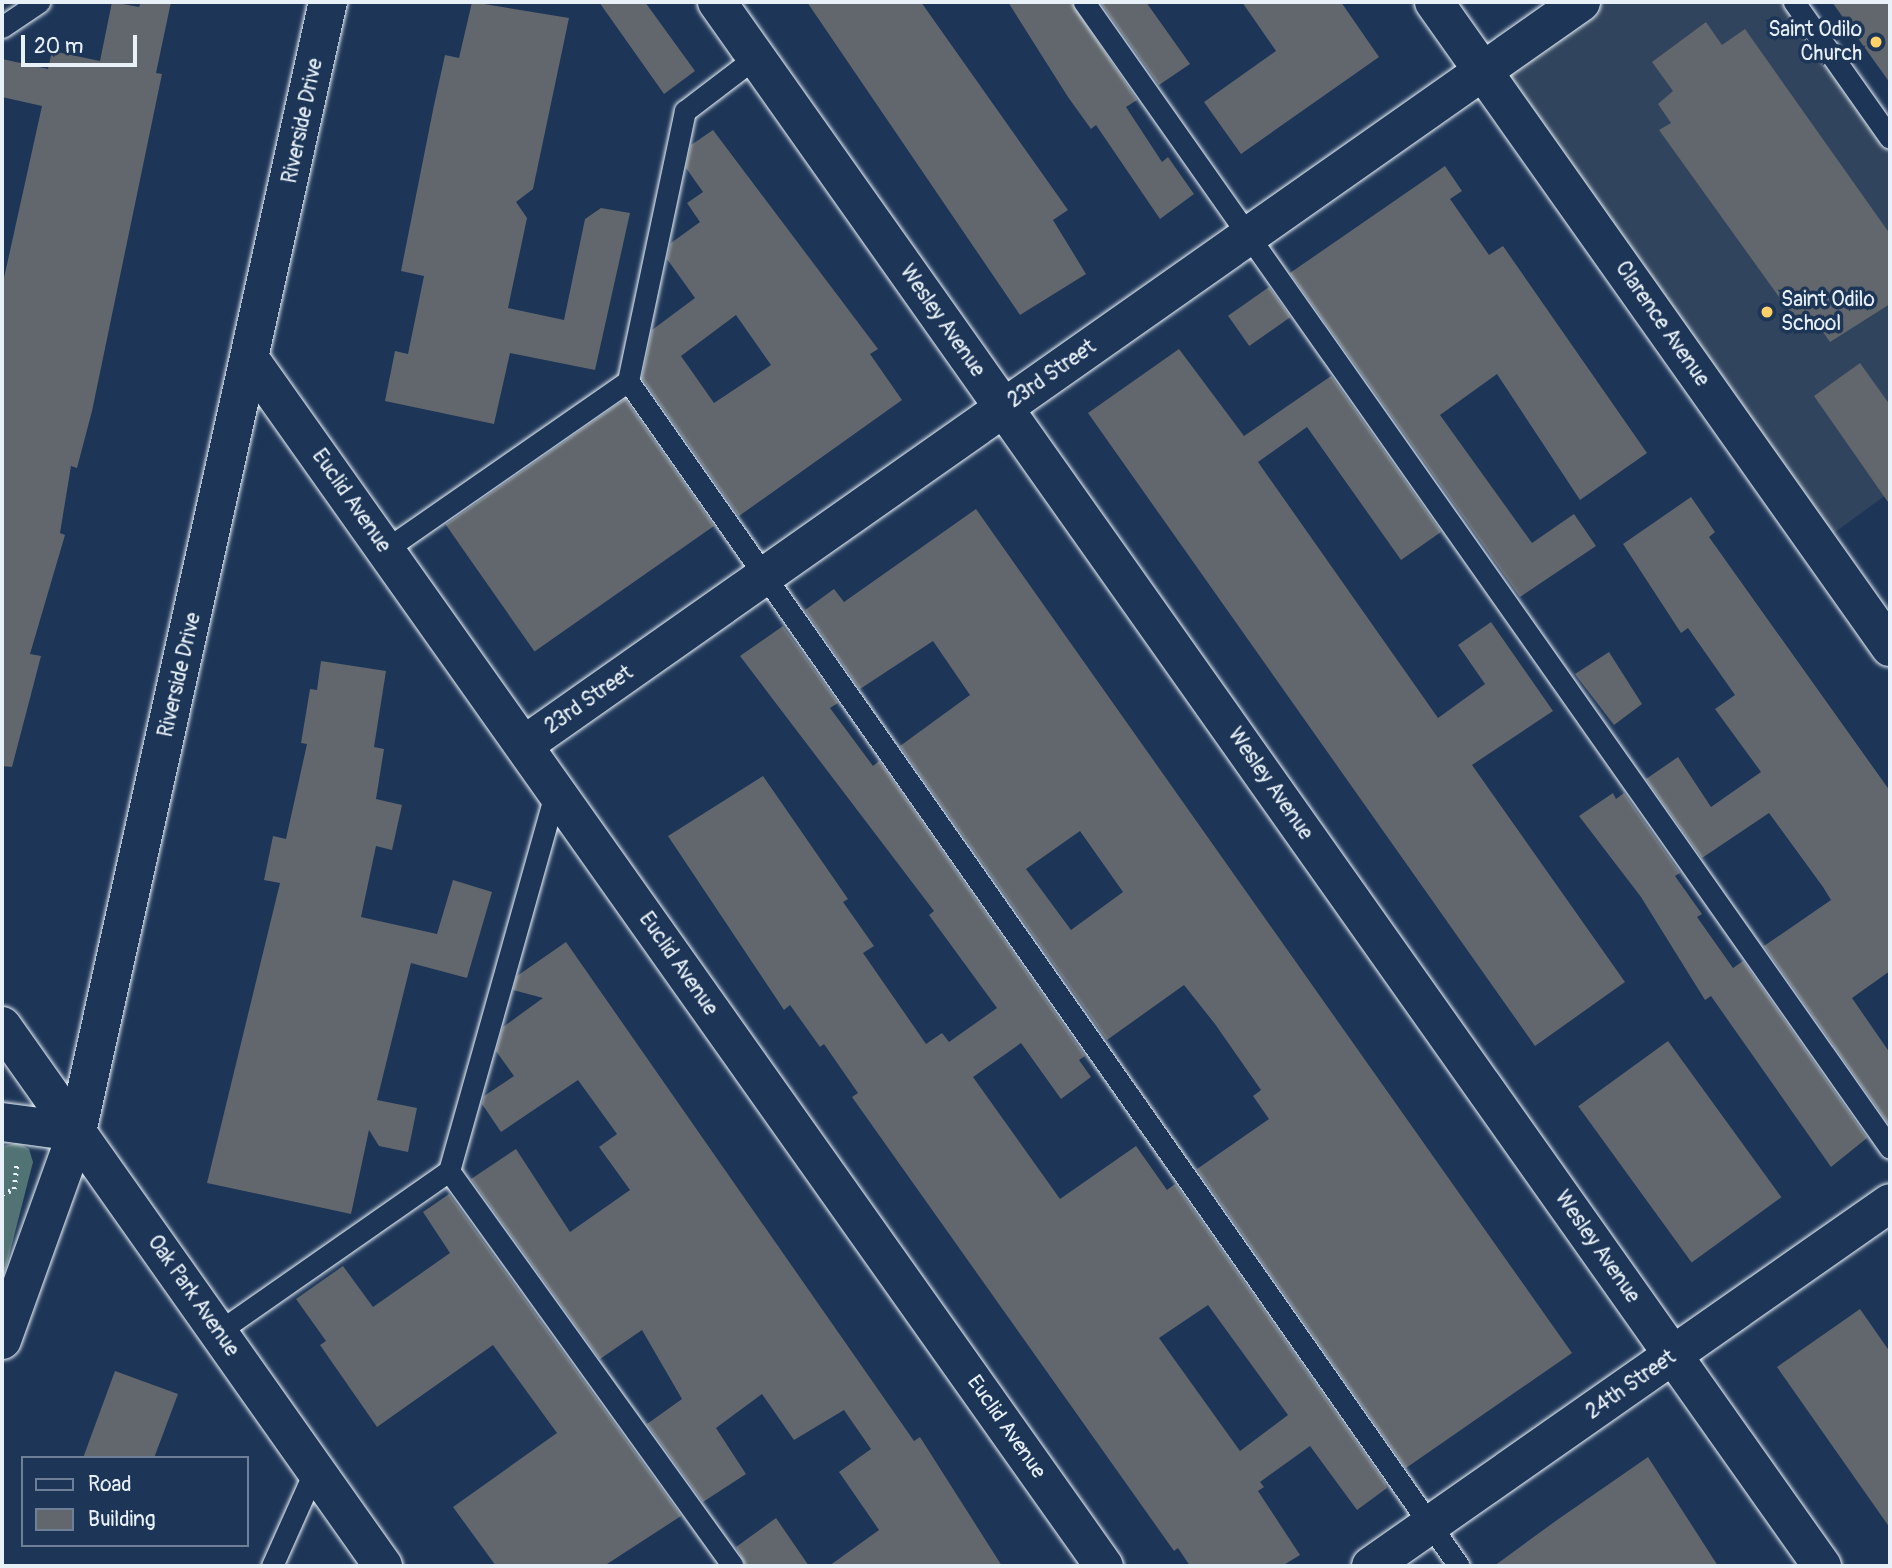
<!DOCTYPE html>
<html>
<head>
<meta charset="utf-8">
<style>
	body { margin:0 }
	#map { position:relative; width:1892px; height:1568px; overflow:hidden; background:#1d3557; font-family:Pangolin,sans-serif }
	div>[style] { position:absolute }
	.built>* { inset:0; background:#31445d }
	.green>* { inset:0; background:#527373 }
	.building>* { inset:0; background:#61676c; transform-origin:0 0 }
	.path>* { height:4.5px; margin-top:-2.25px; transform-origin:0; background:repeating-linear-gradient(90deg,#e8f1f8 0 2px,transparent 0 7px) }
	.roads { filter:drop-shadow(0 0 2px #e8f1f8) drop-shadow(0 0 2px #e8f1f8) }
	.lane>* { height:21px; margin:-10.5px; padding:0 10.5px; transform-origin:10.5px; border-radius:10.5px; background:#1d3557 }
	.street>* { height:38px; margin:-19px; padding:0 19px; transform-origin:19px; border-radius:19px; background:#1d3557 }
	.secondary>* { height:38px; margin:-19px; padding:0 19px; transform-origin:19px; border-radius:19px; background:#1d3557 }
	.dots>* { width:19px; height:19px; translate:-50% -50%; box-sizing:border-box; border:4px solid #1d3557; border-radius:50% }
	span { translate:-50% -50%; white-space:nowrap; text-align:center; line-height:1.15; -webkit-text-stroke:7px #1d3557; paint-order:stroke }
	.poi-label { font-size:21px; color:#e8f1f8 }
	.right { translate:-100% -50%; text-align:right }
	.left { translate:0 -50%; text-align:left }
	.street-label { font-size:21px; color:#e8f1f8 }
	.frame { position:absolute; inset:0; border:4px solid #e8f1f8; pointer-events:none }
	.legend { position:absolute; left:21px; top:1456px; width:228px; height:91px; box-sizing:border-box; background:#1d3557; border:2px solid #6e8097; margin:0; padding:9px 12px; list-style:none; font-size:21px; color:#e8f1f8 }
	.legend li { display:flex; align-items:center; gap:14px; height:35px }
	.legend b { width:35px; border:2px solid #6e8097 }
	.scale { position:absolute; left:21px; top:35px; width:116px; height:32px; box-sizing:border-box; border:4px solid #e8f1f8; border-top:0; padding-left:9px; font-size:21px; line-height:24px; white-space:nowrap; color:#e8f1f8; -webkit-text-stroke:5px #1d3557; paint-order:stroke }
</style>
</head>
<body>
<div id="map">
	<div class="built">
		<div style="clip-path:polygon(1568px 2px,1797px 2px,1890px 131px,1890px 492px,1812px 549px,1472px 70px)"></div>
	</div>
	<div class="green">
		<div style="clip-path:polygon(18px 1143px,29px 1149px,33px 1162px,2px 1283px,2px 1146px)"></div>
	</div>
	<div class="building">
		<div style="clip-path:polygon(112px 2px,139px 7px,141px 2px,171px 2px,156px 73px,162px 74px,92px 411px,77px 468px,71px 466px,60px 533px,65px 535px,30px 654px,41px 656px,12px 767px,2px 766px,2px 287px,42px 106px,2px 97px,2px 59px,48px 69px,52px 51px,100px 61px)"></div>
		<div style="clip-path:polygon(472px 2px,569px 18px,533px 189px,516px 202px,527px 218px,508px 308px,564px 320px,585px 219px,601px 208px,630px 213px,595px 370px,510px 353px,494px 424px,385px 401px,395px 351px,408px 354px,424px 276px,401px 271px,434px 105px,445px 55px,459px 58px)"></div>
		<div style="clip-path:polygon(599px 2px,645px 2px,695px 71px,664px 94px)"></div>
		<div style="clip-path:polygon(807px 2px,921px 2px,1068px 210px,1053px 220px,1086px 274px,1020px 315px)"></div>
		<div style="clip-path:polygon(1008px 2px,1071px 2px,1137px 100px,1126px 107px,1162px 162px,1168px 157px,1194px 194px,1160px 219px,1096px 125px,1091px 129px,1068px 97px)"></div>
		<div style="clip-path:polygon(1100px 2px,1146px 2px,1190px 64px,1159px 85px)"></div>
		<div style="clip-path:polygon(1242px 2px,1341px 2px,1379px 57px,1241px 154px,1204px 102px,1276px 51px)"></div>
		<div style="clip-path:polygon(1832px 2px,1890px 2px,1890px 83px)"></div>
		<div style="clip-path:polygon(1706px 22px,1722px 45px,1745px 29px,1890px 234px,1890px 304px,1830px 342px,1814px 319px,1797px 322px,1659px 130px,1671px 123px,1658px 104px,1673px 91px,1652px 62px)"></div>
		<div style="clip-path:polygon(evenodd,713px 130px,878px 349px,870px 354px,902px 400px,739px 516px,642px 378px,652px 330px,695px 298px,667px 259px,671px 243px,700px 222px,687px 203px,703px 192px,686px 168px,691px 145px,713px 130px,736px 315px,771px 365px,714px 403px,681px 356px,736px 315px)"></div>
		<div style="clip-path:polygon(1445px 166px,1462px 191px,1450px 199px,1489px 255px,1503px 246px,1647px 453px,1580px 500px,1497px 374px,1440px 415px,1532px 543px,1574px 514px,1596px 546px,1520px 597px,1290px 273px)"></div>
		<div style="left:1269px;top:287px;width:37px;height:50px;rotate:55deg"></div>
		<div style="clip-path:polygon(1179px 349px,1244px 436px,1331px 376px,1441px 532px,1401px 560px,1307px 427px,1258px 462px,1438px 718px,1485px 684px,1458px 645px,1491px 622px,1553px 711px,1472px 765px,1625px 982px,1535px 1046px,1088px 413px)"></div>
		<div style="clip-path:polygon(1860px 363px,1890px 405px,1890px 505px,1814px 396px)"></div>
		<div style="left:625px;top:399px;width:155px;height:219px;rotate:55deg"></div>
		<div style="clip-path:polygon(1691px 497px,1715px 532px,1709px 537px,1890px 791px,1890px 971px,1852px 998px,1890px 1053px,1888px 1123px,1764px 946px,1831px 900px,1823px 887px,1769px 813px,1702px 858px,1646px 779px,1678px 757px,1711px 807px,1761px 772px,1715px 709px,1735px 695px,1688px 628px,1681px 633px,1623px 544px)"></div>
		<div style="clip-path:polygon(evenodd,976px 509px,1572px 1353px,1406px 1468px,1197px 1169px,1269px 1119px,1253px 1096px,1261px 1090px,1215px 1024px,1184px 985px,1107px 1040px,900px 746px,970px 695px,933px 641px,860px 689px,805px 610px,834px 589px,844px 602px,976px 509px,1080px 831px,1123px 892px,1071px 930px,1026px 869px,1080px 831px)"></div>
		<div style="clip-path:polygon(evenodd,783px 626px,838px 703px,830px 708px,873px 766px,879px 761px,1085px 1056px,1079px 1060px,1091px 1077px,1061px 1099px,1021px 1043px,973px 1077px,1060px 1199px,1136px 1146px,1167px 1190px,1175px 1184px,1385px 1483px,1387px 1488px,1357px 1510px,1310px 1446px,1260px 1482px,1264px 1487px,1258px 1491px,1300px 1555px,1282px 1566px,1190px 1566px,1178px 1548px,1174px 1551px,852px 1097px,858px 1093px,824px 1044px,820px 1047px,790px 1005px,784px 1010px,668px 836px,763px 776px,848px 899px,843px 902px,874px 946px,863px 953px,926px 1044px,942px 1033px,949px 1042px,997px 1008px,929px 915px,934px 911px,740px 656px,783px 626px,1208px 1305px,1288px 1415px,1240px 1451px,1159px 1338px,1208px 1305px)"></div>
		<div style="clip-path:polygon(1609px 652px,1642px 704px,1614px 725px,1575px 674px)"></div>
		<div style="clip-path:polygon(321px 661px,386px 671px,374px 747px,384px 749px,376px 799px,402px 805px,392px 850px,376px 846px,361px 917px,437px 934px,453px 880px,492px 892px,467px 978px,411px 963px,377px 1100px,417px 1108px,408px 1152px,379px 1146px,369px 1130px,351px 1214px,207px 1183px,280px 883px,264px 880px,273px 836px,286px 839px,307px 744px,301px 743px,310px 689px,317px 690px)"></div>
		<div style="clip-path:polygon(1613px 793px,1616px 799px,1624px 793px,1680px 873px,1675px 876px,1702px 914px,1697px 917px,1733px 968px,1743px 961px,1867px 1138px,1831px 1167px,1711px 996px,1705px 1000px,1641px 897px,1579px 816px)"></div>
		<div style="clip-path:polygon(566px 942px,914px 1441px,920px 1437px,1002px 1566px,829px 1566px,879px 1530px,839px 1472px,871px 1449px,844px 1410px,794px 1440px,762px 1394px,716px 1428px,746px 1474px,703px 1502px,647px 1424px,682px 1399px,642px 1330px,600px 1359px,471px 1179px,516px 1149px,570px 1232px,630px 1190px,599px 1147px,617px 1134px,578px 1080px,501px 1132px,482px 1104px,484px 1096px,514px 1076px,496px 1051px,503px 1027px,543px 998px,513px 990px,517px 976px)"></div>
		<div style="left:1668px;top:1041px;width:193px;height:111px;rotate:54deg"></div>
		<div style="clip-path:polygon(449px 1194px,681px 1516px,604px 1566px,496px 1566px,453px 1507px,557px 1433px,493px 1345px,377px 1427px,320px 1345px,326px 1341px,296px 1299px,343px 1266px,373px 1307px,450px 1253px,423px 1212px)"></div>
		<div style="clip-path:polygon(1860px 1309px,1890px 1352px,1890px 1528px,1777px 1367px)"></div>
		<div style="clip-path:polygon(115px 1371px,178px 1394px,154px 1458px,83px 1458px)"></div>
		<div style="clip-path:polygon(1648px 1457px,1718px 1566px,1494px 1566px,1557px 1520px)"></div>
		<div style="clip-path:polygon(776px 1518px,809px 1566px,746px 1566px,736px 1547px)"></div>
	</div>
	<div class="path">
		<div style="left:2px;top:1194px;width:13px;rotate:-23deg"></div>
		<div style="left:14px;top:1189px;width:27px;rotate:-84deg"></div>
	</div>
	<div class="roads">
		<div class="lane">
			<div style="left:1084px;top:2px;width:1401px;rotate:54.88deg"></div>
			<div style="left:1794px;top:2px;width:166px;rotate:54.8deg"></div>
			<div style="left:2px;top:27px;width:45px;rotate:-34deg"></div>
			<div style="left:628px;top:381px;width:1447px;rotate:54.96deg"></div>
			<div style="left:385px;top:550px;width:296px;rotate:-34.8deg"></div>
			<div style="left:628px;top:381px;width:276px;rotate:-78.1deg"></div>
			<div style="left:685px;top:111px;width:89px;rotate:-37.3deg"></div>
			<div style="left:449px;top:1171px;width:486px;rotate:54.3deg"></div>
			<div style="left:218px;top:1332px;width:282px;rotate:-34.9deg"></div>
			<div style="left:449px;top:1171px;width:395px;rotate:-74.3deg"></div>
			<div style="left:272px;top:1566px;width:105px;rotate:-65.9deg"></div>
		</div>
		<div class="street">
			<div style="left:717px;top:2px;width:1915px;rotate:54.76deg"></div>
			<div style="left:1434px;top:2px;width:790px;rotate:54.74deg"></div>
			<div style="left:252px;top:362px;width:1475px;rotate:54.72deg"></div>
			<div style="left:524px;top:745px;width:1292px;rotate:-35.1deg"></div>
			<div style="left:2px;top:1122px;width:76px;rotate:7.6deg"></div>
			<div style="left:1371px;top:1566px;width:633px;rotate:-34.97deg"></div>
		</div>
		<div class="secondary">
			<div style="left:2px;top:1026px;width:661px;rotate:54.79deg"></div>
			<div style="left:2px;top:1340px;width:221px;rotate:-70.2deg"></div>
			<div style="left:77px;top:1132px;width:1158px;rotate:-77.48deg"></div>
		</div>
	</div>
	<div class="dots">
		<div style="left:1876px;top:42px;background:#ffd166"></div>
		<div style="left:1767px;top:312px;background:#ffd166"></div>
	</div>
	<div class="poi-label">
		<span class="right" style="left:1862px;top:42px">Saint Odilo<br>Church</span>
		<span class="left" style="left:1781px;top:312px">Saint Odilo<br>School</span>
	</div>
	<div class="street-label">
		<span style="left:303px;top:121px;rotate:-78deg">Riverside Drive</span>
		<span style="left:942px;top:321px;rotate:55deg">Wesley Avenue</span>
		<span style="left:1662px;top:324px;rotate:55deg">Clarence Avenue</span>
		<span style="left:1052px;top:374px;rotate:-35deg">23rd Street</span>
		<span style="left:351px;top:501px;rotate:55deg">Euclid Avenue</span>
		<span style="left:180px;top:675px;rotate:-77deg">Riverside Drive</span>
		<span style="left:589px;top:700px;rotate:-35deg">23rd Street</span>
		<span style="left:1270px;top:784px;rotate:55deg">Wesley Avenue</span>
		<span style="left:678px;top:964px;rotate:55deg">Euclid Avenue</span>
		<span style="left:1597px;top:1247px;rotate:55deg">Wesley Avenue</span>
		<span style="left:193px;top:1296px;rotate:55deg">Oak Park Avenue</span>
		<span style="left:1631px;top:1385px;rotate:-35deg">24th Street</span>
		<span style="left:1006px;top:1427px;rotate:55deg">Euclid Avenue</span>
	</div>
	<div class="frame"></div>
	<ul class="legend">
	<li><b style="height:9px;background:#1d3557"></b>Road</li>
	<li><b style="height:19px;background:#61676c"></b>Building</li>
	</ul>
	<div class="scale">20 m</div>
</div>
</body>
</html>
